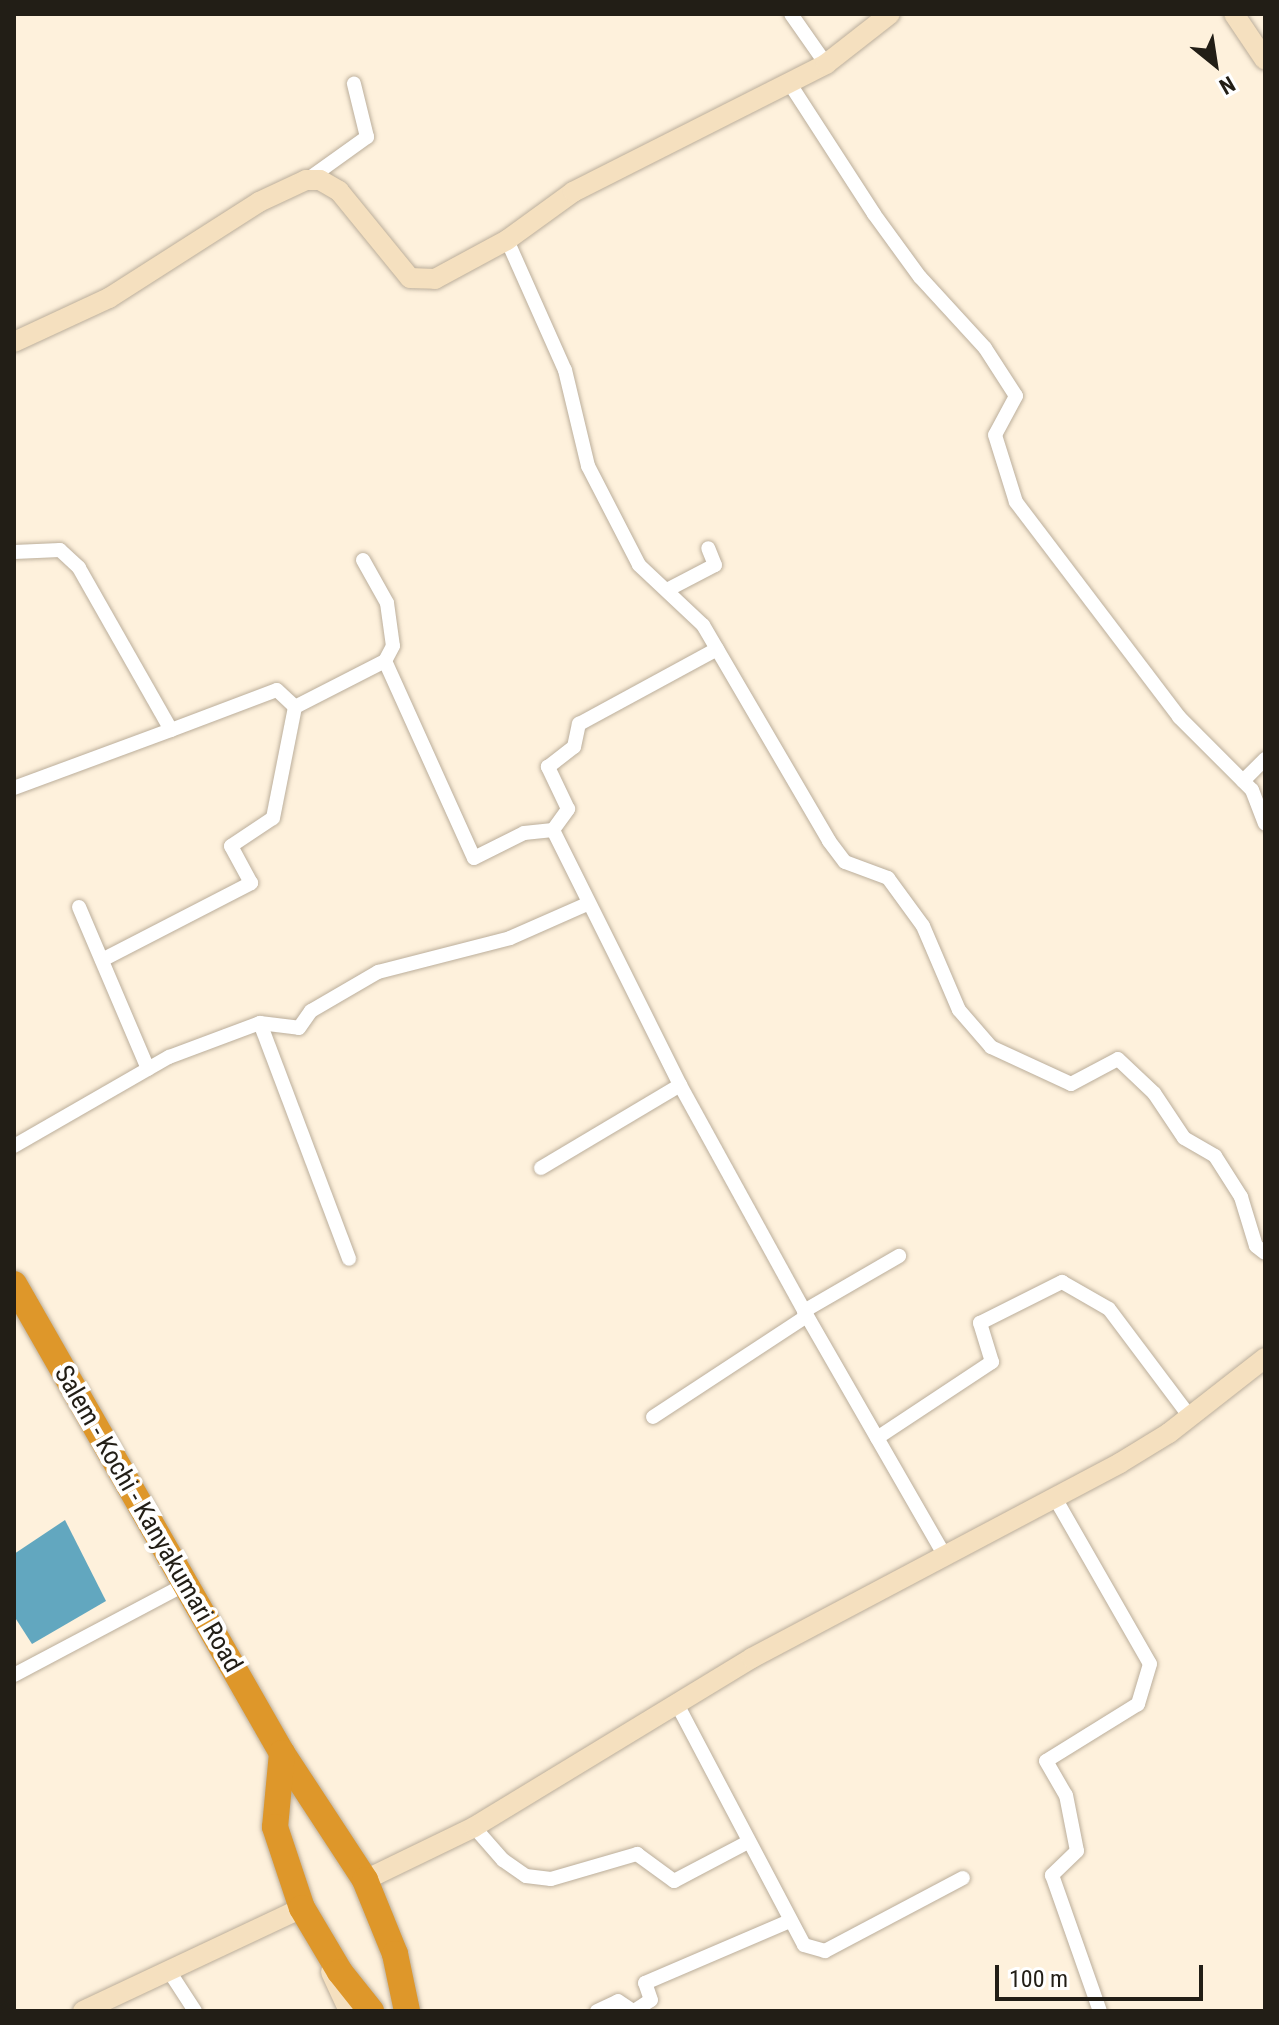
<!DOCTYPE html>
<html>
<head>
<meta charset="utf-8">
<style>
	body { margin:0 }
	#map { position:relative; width:1279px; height:2025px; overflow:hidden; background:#fef1dc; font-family:"Roboto Condensed",sans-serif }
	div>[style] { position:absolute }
	.water>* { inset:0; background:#62a7bf }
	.roads { filter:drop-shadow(0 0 2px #bbae9b) drop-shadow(0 0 2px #bbae9b) }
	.street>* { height:14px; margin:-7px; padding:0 7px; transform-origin:7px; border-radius:7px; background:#fff }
	.secondary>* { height:20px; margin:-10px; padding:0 10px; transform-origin:10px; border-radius:10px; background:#f5e0bf }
	.highway>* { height:26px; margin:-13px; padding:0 13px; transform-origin:13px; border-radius:13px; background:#de972a }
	span { translate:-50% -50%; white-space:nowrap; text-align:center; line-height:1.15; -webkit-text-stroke:8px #fff; paint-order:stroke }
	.street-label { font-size:26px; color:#221e16 }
	.frame { position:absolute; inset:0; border:16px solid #221e16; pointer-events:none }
	.north { position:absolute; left:1175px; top:24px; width:80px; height:80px; -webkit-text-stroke:6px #fff; paint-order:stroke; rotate:150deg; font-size:22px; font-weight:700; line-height:32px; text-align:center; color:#221e16 }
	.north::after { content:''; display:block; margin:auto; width:28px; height:36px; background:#221e16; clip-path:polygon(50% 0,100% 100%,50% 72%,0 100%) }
	.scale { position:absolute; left:995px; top:1965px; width:208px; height:36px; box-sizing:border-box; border:4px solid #221e16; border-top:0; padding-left:10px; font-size:24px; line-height:28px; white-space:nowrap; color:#221e16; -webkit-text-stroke:6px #fff; paint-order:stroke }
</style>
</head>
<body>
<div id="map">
	<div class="water">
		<div style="clip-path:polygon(65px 1520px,106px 1601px,32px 1644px,14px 1616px,14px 1554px)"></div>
	</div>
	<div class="roads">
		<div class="street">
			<div style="left:791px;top:14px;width:61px;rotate:55deg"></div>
			<div style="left:790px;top:84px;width:155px;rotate:57.1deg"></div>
			<div style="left:874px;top:214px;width:78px;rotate:53.9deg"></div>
			<div style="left:920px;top:277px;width:96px;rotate:47.5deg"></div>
			<div style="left:985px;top:348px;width:57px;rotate:57.1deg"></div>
			<div style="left:1016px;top:396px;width:44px;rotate:118.3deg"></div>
			<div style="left:995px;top:435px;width:70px;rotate:72.6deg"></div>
			<div style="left:1016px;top:502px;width:270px;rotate:52.8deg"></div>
			<div style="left:1179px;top:717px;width:103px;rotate:45deg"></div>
			<div style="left:1252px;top:790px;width:36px;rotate:69deg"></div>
			<div style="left:307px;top:180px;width:74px;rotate:-35.6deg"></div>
			<div style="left:367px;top:137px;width:55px;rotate:-103.8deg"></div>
			<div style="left:507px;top:240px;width:142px;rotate:66deg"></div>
			<div style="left:565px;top:370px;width:99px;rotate:76.5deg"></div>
			<div style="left:588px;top:466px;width:111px;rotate:62.7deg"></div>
			<div style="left:639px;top:565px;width:88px;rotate:43.2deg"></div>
			<div style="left:703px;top:625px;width:250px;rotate:59.7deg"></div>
			<div style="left:829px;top:841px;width:26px;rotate:53deg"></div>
			<div style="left:845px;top:862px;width:46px;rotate:20.4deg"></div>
			<div style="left:888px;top:878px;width:59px;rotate:53.9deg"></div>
			<div style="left:923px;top:926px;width:91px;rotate:66.8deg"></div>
			<div style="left:959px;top:1010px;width:49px;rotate:49.1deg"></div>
			<div style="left:991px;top:1047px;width:88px;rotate:24.8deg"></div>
			<div style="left:1071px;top:1084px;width:53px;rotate:-28deg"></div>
			<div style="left:1118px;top:1059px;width:50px;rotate:43.4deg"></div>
			<div style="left:1154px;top:1093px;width:54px;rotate:56.3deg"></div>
			<div style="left:1184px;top:1138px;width:36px;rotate:30deg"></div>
			<div style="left:1215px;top:1156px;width:49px;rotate:57.6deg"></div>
			<div style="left:1241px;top:1197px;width:51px;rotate:73deg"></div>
			<div style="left:1256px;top:1246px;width:11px;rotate:38deg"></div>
			<div style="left:14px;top:552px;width:46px;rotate:-2.5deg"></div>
			<div style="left:60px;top:550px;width:26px;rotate:43deg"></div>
			<div style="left:79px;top:568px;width:186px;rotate:60.4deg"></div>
			<div style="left:171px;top:730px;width:113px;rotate:-20.7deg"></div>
			<div style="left:277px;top:690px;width:25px;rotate:43deg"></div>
			<div style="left:295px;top:707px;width:101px;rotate:-27.1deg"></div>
			<div style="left:385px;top:661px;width:216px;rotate:65.7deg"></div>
			<div style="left:474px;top:858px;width:56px;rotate:-26.6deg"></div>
			<div style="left:524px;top:833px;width:29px;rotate:-6deg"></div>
			<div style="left:363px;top:560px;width:49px;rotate:60.8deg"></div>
			<div style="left:387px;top:603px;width:43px;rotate:82.1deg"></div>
			<div style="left:393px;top:646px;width:17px;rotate:118deg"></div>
			<div style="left:667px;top:590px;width:54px;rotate:-27.5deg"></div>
			<div style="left:715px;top:565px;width:18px;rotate:-112deg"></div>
			<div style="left:1243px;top:781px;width:31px;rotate:-45deg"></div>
			<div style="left:14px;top:788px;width:167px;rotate:-20.3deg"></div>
			<div style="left:553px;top:830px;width:285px;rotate:63.5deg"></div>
			<div style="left:680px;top:1085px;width:258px;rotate:61.2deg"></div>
			<div style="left:553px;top:830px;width:26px;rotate:-54deg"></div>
			<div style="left:568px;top:809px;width:47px;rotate:-115.5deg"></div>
			<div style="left:548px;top:767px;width:33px;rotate:-38deg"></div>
			<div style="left:574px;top:747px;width:24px;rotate:-78deg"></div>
			<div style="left:579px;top:724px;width:157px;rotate:-28.5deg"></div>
			<div style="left:79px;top:907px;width:176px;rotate:66.9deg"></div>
			<div style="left:102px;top:960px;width:168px;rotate:-27.3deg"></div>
			<div style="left:251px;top:883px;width:42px;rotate:-118.4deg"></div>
			<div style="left:231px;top:846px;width:50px;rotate:-33.7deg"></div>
			<div style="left:273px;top:818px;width:113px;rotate:-78.8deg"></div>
			<div style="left:260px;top:1023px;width:252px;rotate:69.3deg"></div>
			<div style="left:14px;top:1146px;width:179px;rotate:-29.9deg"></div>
			<div style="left:169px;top:1057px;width:97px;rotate:-20.5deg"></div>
			<div style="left:260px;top:1023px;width:39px;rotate:7deg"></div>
			<div style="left:299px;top:1028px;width:21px;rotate:-55deg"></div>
			<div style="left:311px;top:1011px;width:78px;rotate:-30.2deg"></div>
			<div style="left:378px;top:972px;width:136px;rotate:-14.4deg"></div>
			<div style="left:510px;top:938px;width:84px;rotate:-23.8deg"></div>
			<div style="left:541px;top:1168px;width:162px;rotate:-30.8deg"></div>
			<div style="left:807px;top:1316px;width:275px;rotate:60.1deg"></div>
			<div style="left:653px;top:1417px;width:184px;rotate:-33.3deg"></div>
			<div style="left:807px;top:1316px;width:6px;rotate:-121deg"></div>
			<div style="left:804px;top:1311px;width:110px;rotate:-30.1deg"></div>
			<div style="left:877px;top:1438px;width:138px;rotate:-33.5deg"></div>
			<div style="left:992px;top:1362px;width:41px;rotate:-107.1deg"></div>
			<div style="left:980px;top:1323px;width:92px;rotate:-26.6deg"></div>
			<div style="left:1062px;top:1282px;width:54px;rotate:29.9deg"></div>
			<div style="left:1109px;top:1309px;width:135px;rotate:53.1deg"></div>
			<div style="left:1055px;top:1498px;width:191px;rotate:60.2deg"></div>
			<div style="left:1150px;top:1664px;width:42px;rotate:106.7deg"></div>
			<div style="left:1138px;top:1704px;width:108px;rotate:148.2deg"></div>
			<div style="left:1046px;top:1761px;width:39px;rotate:60deg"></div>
			<div style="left:1066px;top:1795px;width:57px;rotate:78.9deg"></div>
			<div style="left:1077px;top:1851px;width:35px;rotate:136deg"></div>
			<div style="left:1052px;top:1875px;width:144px;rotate:70.6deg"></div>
			<div style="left:14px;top:1675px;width:192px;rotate:-27.9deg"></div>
			<div style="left:678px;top:1706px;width:270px;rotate:62.2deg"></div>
			<div style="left:804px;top:1945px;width:22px;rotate:16deg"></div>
			<div style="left:825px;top:1951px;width:156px;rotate:-27.9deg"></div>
			<div style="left:474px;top:1827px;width:44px;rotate:48.7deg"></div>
			<div style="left:503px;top:1860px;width:28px;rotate:35deg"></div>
			<div style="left:526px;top:1876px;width:25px;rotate:7deg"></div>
			<div style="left:551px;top:1879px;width:90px;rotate:-16.2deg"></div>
			<div style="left:637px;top:1854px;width:46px;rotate:36.1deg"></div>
			<div style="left:674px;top:1881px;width:84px;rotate:-27.8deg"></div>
			<div style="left:169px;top:1971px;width:48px;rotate:57deg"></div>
			<div style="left:597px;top:2011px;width:23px;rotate:-25deg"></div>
			<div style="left:618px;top:2001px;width:18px;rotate:34deg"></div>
			<div style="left:634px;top:2011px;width:20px;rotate:-33deg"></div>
			<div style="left:651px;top:2000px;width:18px;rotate:-109deg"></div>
			<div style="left:645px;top:1983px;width:158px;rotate:-23.2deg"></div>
		</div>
		<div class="secondary">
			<div style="left:1234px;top:14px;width:55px;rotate:56deg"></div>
			<div style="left:14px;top:342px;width:105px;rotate:-24.9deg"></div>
			<div style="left:109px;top:298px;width:178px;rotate:-32.6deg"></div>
			<div style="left:259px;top:202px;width:52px;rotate:-25.1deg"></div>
			<div style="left:306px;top:180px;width:14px"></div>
			<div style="left:320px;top:180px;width:22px;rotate:30deg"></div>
			<div style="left:339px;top:191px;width:112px;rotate:50.8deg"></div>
			<div style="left:410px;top:278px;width:25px;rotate:2deg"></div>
			<div style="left:435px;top:279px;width:82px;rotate:-28.4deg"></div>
			<div style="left:507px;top:240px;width:82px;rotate:-36deg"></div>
			<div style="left:573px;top:192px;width:284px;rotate:-26.8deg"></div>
			<div style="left:826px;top:64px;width:81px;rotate:-38deg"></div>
			<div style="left:365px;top:1880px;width:121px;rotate:-25.9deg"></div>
			<div style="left:474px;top:1827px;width:325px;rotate:-31.3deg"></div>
			<div style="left:752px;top:1658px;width:416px;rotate:-27.9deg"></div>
			<div style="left:1120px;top:1463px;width:57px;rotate:-31.5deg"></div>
			<div style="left:1169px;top:1433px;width:122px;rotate:-38deg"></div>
			<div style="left:331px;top:1972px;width:43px;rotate:65.2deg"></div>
			<div style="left:83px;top:2011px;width:242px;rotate:-25.2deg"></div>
			<div style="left:302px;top:1908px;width:14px;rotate:65deg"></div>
		</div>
		<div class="highway">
			<div style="left:14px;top:1284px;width:540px;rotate:60.26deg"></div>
			<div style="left:282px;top:1753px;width:152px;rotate:56.8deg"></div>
			<div style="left:365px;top:1880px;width:80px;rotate:67.9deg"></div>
			<div style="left:395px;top:1954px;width:58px;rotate:78.1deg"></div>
			<div style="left:282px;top:1753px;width:74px;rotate:95.4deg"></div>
			<div style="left:275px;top:1827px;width:85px;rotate:71.6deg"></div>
			<div style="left:302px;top:1908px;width:74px;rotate:59.3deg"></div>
			<div style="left:340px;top:1972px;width:50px;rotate:51.5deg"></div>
		</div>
	</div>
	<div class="street-label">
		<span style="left:148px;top:1519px;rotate:60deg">Salem - Kochi - Kanyakumari Road</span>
	</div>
	<div class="frame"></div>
	<div class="north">N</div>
	<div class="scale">100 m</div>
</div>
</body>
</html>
